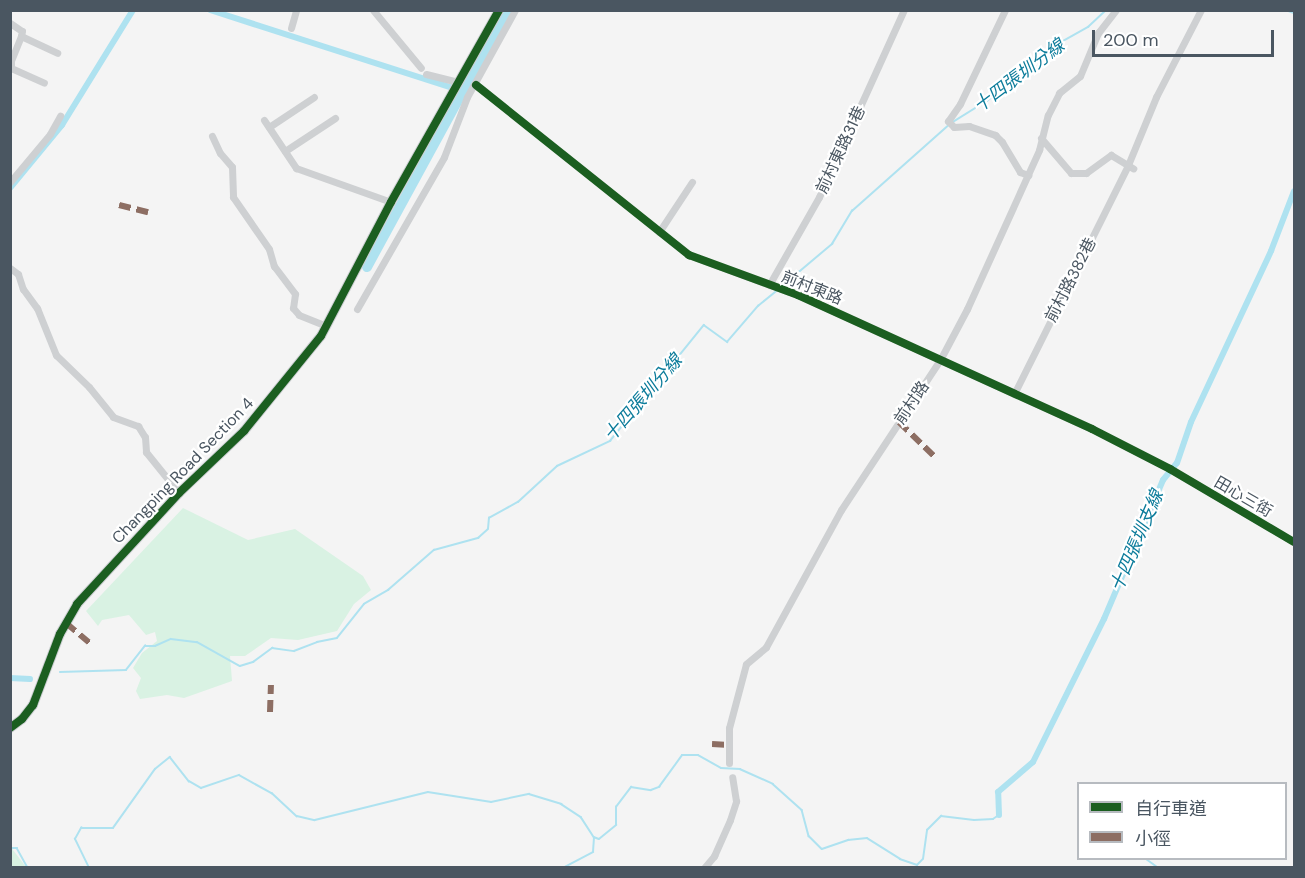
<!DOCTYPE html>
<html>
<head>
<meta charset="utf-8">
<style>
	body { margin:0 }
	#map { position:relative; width:1305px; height:878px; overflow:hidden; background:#f4f4f4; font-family:"DM Sans","Noto Sans TC",sans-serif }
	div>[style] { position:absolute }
	.green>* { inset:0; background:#d9f2e3 }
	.stream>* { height:1.5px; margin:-0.75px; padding:0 0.75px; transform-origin:0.75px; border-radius:0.75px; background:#aee2f0 }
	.canal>* { height:6px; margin:-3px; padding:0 3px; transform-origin:3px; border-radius:3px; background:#aee2f0 }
	.river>* { height:10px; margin:-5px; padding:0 5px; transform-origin:5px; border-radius:5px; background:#aee2f0 }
	.street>* { height:7px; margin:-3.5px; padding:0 3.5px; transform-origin:3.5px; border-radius:3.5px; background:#ced0d2 }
	.secondary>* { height:10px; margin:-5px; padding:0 5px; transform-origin:5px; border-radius:5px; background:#ced0d4 }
	.quiet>* { height:6px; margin-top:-3px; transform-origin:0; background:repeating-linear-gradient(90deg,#8d6e63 0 12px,transparent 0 18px) }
	.cycleway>* { height:8px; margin:-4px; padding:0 4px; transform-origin:4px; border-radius:4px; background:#1b5e20 }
	span { translate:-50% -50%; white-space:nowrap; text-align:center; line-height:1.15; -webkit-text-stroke:4.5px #fff; paint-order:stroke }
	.street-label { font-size:16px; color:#4a5661 }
	.water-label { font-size:18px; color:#0c7c9b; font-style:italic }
	.frame { position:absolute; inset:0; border:12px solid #4a5661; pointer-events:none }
	.legend { position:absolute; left:1077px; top:782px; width:210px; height:78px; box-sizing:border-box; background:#fff; border:2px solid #b7bbc0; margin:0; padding:8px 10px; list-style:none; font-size:18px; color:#4a5661 }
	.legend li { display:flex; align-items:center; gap:12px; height:30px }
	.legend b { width:30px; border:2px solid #b7bbc0 }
	.scale { position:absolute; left:1092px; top:30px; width:182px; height:27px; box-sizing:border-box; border:3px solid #4a5661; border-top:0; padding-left:8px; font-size:18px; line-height:21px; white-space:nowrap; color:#4a5661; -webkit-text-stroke:4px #fff; paint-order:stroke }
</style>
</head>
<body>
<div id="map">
	<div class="green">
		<div style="clip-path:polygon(183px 508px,248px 540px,295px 529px,363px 576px,371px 590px,354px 604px,337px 631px,298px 640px,271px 638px,245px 656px,230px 656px,232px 681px,184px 698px,167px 695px,140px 699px,136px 691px,141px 678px,133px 668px,142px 653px,157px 641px,155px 632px,146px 635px,129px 615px,102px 620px,98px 626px,86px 611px)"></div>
		<div style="clip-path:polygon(10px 846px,26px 867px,11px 867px)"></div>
	</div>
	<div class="stream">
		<div style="left:1286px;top:10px;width:9px;rotate:21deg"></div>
		<div style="left:953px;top:122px;width:40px;rotate:-32deg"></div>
		<div style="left:987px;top:101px;width:81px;rotate:-40deg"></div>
		<div style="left:1049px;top:49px;width:45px;rotate:-29.4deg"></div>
		<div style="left:1088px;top:27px;width:25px;rotate:-43deg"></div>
		<div style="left:781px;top:287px;width:67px;rotate:-40.1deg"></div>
		<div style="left:832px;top:244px;width:39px;rotate:-59deg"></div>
		<div style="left:852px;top:211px;width:130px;rotate:-41.6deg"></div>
		<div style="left:60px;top:672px;width:66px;rotate:-1.7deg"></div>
		<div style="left:126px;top:670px;width:31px;rotate:-52deg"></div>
		<div style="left:145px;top:646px;width:10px"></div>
		<div style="left:155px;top:646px;width:17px;rotate:-24deg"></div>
		<div style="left:171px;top:639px;width:26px;rotate:7deg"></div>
		<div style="left:197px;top:642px;width:49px;rotate:29.2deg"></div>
		<div style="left:240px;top:666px;width:14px;rotate:-17deg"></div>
		<div style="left:253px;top:662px;width:24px;rotate:-36deg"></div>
		<div style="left:272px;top:648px;width:22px;rotate:8deg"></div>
		<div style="left:294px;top:651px;width:25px;rotate:-21deg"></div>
		<div style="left:317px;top:642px;width:20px;rotate:-11deg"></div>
		<div style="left:337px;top:638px;width:43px;rotate:-51.5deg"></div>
		<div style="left:364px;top:604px;width:28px;rotate:-30deg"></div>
		<div style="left:388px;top:590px;width:61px;rotate:-41deg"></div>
		<div style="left:434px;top:550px;width:46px;rotate:-15.3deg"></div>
		<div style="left:478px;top:538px;width:13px;rotate:-42deg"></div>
		<div style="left:488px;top:529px;width:11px;rotate:-85deg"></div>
		<div style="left:489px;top:518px;width:33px;rotate:-29deg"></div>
		<div style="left:518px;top:502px;width:53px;rotate:-42.7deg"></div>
		<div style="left:557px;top:466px;width:59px;rotate:-25.3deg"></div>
		<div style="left:610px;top:441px;width:149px;rotate:-51deg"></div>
		<div style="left:704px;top:325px;width:29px;rotate:36deg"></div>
		<div style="left:727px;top:342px;width:48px;rotate:-49.3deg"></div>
		<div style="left:758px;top:306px;width:26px;rotate:-39deg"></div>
		<div style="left:10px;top:848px;width:7px"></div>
		<div style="left:17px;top:848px;width:23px;rotate:61deg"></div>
		<div style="left:1145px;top:858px;width:17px;rotate:36deg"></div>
		<div style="left:89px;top:868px;width:32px;rotate:-116deg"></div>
		<div style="left:75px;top:839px;width:13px;rotate:-61deg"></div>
		<div style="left:81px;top:828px;width:32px"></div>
		<div style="left:113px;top:828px;width:72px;rotate:-54.6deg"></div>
		<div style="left:155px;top:769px;width:19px;rotate:-39deg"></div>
		<div style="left:170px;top:757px;width:31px;rotate:52deg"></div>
		<div style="left:189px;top:781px;width:14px;rotate:30deg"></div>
		<div style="left:201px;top:788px;width:40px;rotate:-18.9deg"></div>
		<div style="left:239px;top:775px;width:38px;rotate:29deg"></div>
		<div style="left:272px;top:793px;width:34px;rotate:43deg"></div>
		<div style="left:297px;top:816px;width:18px;rotate:13deg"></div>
		<div style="left:315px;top:820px;width:116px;rotate:-13.9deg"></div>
		<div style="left:428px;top:792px;width:64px;rotate:9deg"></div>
		<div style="left:491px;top:802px;width:39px;rotate:-12deg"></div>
		<div style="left:529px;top:794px;width:34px;rotate:17deg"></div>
		<div style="left:561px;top:804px;width:24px;rotate:33deg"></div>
		<div style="left:581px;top:817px;width:24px;rotate:57deg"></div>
		<div style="left:594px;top:837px;width:5px;rotate:22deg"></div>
		<div style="left:599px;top:839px;width:22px;rotate:-39deg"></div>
		<div style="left:616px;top:825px;width:18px;rotate:-90deg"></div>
		<div style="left:616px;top:807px;width:25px;rotate:-53deg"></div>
		<div style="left:631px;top:787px;width:20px;rotate:9deg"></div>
		<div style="left:651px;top:790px;width:9px;rotate:-21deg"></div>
		<div style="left:659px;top:787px;width:39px;rotate:-54deg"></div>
		<div style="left:682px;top:755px;width:16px"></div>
		<div style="left:698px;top:755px;width:26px;rotate:29deg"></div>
		<div style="left:721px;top:768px;width:19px;rotate:3deg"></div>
		<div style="left:740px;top:769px;width:36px;rotate:24deg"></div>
		<div style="left:773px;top:784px;width:39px;rotate:42deg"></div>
		<div style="left:802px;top:810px;width:27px;rotate:75deg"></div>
		<div style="left:809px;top:836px;width:18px;rotate:45deg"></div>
		<div style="left:822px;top:849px;width:28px;rotate:-19deg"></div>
		<div style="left:848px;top:840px;width:19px;rotate:-6deg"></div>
		<div style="left:867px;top:838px;width:39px;rotate:32deg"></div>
		<div style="left:900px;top:859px;width:18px;rotate:19deg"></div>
		<div style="left:917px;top:865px;width:8px;rotate:-45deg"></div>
		<div style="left:923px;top:859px;width:29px;rotate:-82deg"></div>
		<div style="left:927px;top:830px;width:20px;rotate:-45deg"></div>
		<div style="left:941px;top:816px;width:33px;rotate:7deg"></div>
		<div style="left:974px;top:820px;width:19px;rotate:-3deg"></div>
		<div style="left:993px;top:819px;width:7px;rotate:-34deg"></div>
		<div style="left:563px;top:868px;width:34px;rotate:-28deg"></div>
		<div style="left:593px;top:852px;width:13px;rotate:-86deg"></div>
	</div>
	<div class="canal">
		<div style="left:210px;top:10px;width:266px;rotate:17.8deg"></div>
		<div style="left:10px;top:188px;width:82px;rotate:-50.5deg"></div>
		<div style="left:62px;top:125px;width:135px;rotate:-58.3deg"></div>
		<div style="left:10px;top:678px;width:20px;rotate:3deg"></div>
		<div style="left:999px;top:815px;width:23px;rotate:-92deg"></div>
		<div style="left:998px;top:792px;width:46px;rotate:-40.6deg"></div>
		<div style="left:1033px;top:762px;width:160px;rotate:-63.6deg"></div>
		<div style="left:1104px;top:619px;width:151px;rotate:-67deg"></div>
		<div style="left:1163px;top:480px;width:22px;rotate:-51deg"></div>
		<div style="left:1177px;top:463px;width:43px;rotate:-71.1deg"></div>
		<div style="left:1191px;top:422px;width:189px;rotate:-64.9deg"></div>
		<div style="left:1271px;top:251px;width:64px;rotate:-69deg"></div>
	</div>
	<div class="river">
		<div style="left:367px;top:267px;width:293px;rotate:-61.4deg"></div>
	</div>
	<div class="street">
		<div style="left:373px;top:10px;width:75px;rotate:50.4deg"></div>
		<div style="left:1005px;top:10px;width:104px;rotate:115.6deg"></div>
		<div style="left:960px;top:104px;width:21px;rotate:125deg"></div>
		<div style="left:948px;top:121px;width:8px;rotate:45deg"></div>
		<div style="left:954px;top:127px;width:15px;rotate:-4deg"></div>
		<div style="left:969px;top:126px;width:28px;rotate:19deg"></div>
		<div style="left:995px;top:135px;width:10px;rotate:45deg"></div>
		<div style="left:1002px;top:142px;width:35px;rotate:59deg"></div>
		<div style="left:1020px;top:172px;width:9px;rotate:21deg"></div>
		<div style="left:10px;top:23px;width:14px;rotate:34deg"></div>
		<div style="left:22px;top:31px;width:5px;rotate:101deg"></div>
		<div style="left:21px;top:36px;width:40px;rotate:25deg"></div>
		<div style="left:291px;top:28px;width:19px;rotate:-74deg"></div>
		<div style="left:21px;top:36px;width:27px;rotate:112deg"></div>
		<div style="left:11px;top:61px;width:7px;rotate:90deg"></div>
		<div style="left:11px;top:68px;width:36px;rotate:24deg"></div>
		<div style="left:426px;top:74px;width:33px;rotate:14deg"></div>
		<div style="left:476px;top:85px;width:273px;rotate:38.6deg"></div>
		<div style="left:689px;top:255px;width:116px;rotate:20.2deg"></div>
		<div style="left:798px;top:295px;width:323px;rotate:24.5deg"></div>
		<div style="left:1092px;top:429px;width:88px;rotate:27.1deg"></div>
		<div style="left:1170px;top:469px;width:144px;rotate:30.5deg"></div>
		<div style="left:264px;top:120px;width:58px;rotate:56.3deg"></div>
		<div style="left:296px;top:168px;width:101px;rotate:19.7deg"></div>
		<div style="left:269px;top:127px;width:54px;rotate:-33.7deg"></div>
		<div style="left:212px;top:136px;width:19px;rotate:65deg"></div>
		<div style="left:220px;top:153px;width:18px;rotate:49deg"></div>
		<div style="left:232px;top:167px;width:30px;rotate:88deg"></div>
		<div style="left:233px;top:197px;width:63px;rotate:55.3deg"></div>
		<div style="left:269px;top:249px;width:18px;rotate:74deg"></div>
		<div style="left:274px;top:266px;width:35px;rotate:53deg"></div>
		<div style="left:295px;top:294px;width:14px;rotate:98deg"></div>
		<div style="left:293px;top:308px;width:9px;rotate:49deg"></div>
		<div style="left:299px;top:315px;width:29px;rotate:22deg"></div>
		<div style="left:1041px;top:138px;width:46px;rotate:49.4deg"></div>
		<div style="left:1071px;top:173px;width:15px"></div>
		<div style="left:1086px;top:173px;width:31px;rotate:-36deg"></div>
		<div style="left:1111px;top:155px;width:26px;rotate:31deg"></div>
		<div style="left:285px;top:151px;width:60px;rotate:-33.4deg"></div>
		<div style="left:10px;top:182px;width:62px;rotate:-50.2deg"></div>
		<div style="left:50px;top:134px;width:21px;rotate:-61deg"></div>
		<div style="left:659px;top:232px;width:60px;rotate:-56.6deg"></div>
		<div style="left:10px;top:268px;width:10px;rotate:37deg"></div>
		<div style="left:18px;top:274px;width:16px;rotate:72deg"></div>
		<div style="left:23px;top:289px;width:24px;rotate:54deg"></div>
		<div style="left:37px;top:308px;width:51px;rotate:68deg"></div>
		<div style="left:56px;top:355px;width:46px;rotate:44.1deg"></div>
		<div style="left:89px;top:387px;width:38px;rotate:51deg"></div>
		<div style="left:113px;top:417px;width:27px;rotate:20deg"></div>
		<div style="left:138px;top:426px;width:13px;rotate:58deg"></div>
		<div style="left:145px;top:437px;width:15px;rotate:86deg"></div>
		<div style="left:146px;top:452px;width:53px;rotate:51.2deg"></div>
		<div style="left:769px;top:285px;width:101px;rotate:-60.4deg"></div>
		<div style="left:819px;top:197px;width:205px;rotate:-65.6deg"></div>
		<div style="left:357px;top:309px;width:175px;rotate:-60.2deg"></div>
		<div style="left:444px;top:157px;width:64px;rotate:-69deg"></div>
		<div style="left:467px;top:97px;width:99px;rotate:-61.1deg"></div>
		<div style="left:1014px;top:394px;width:256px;rotate:-63.5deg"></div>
		<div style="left:1128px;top:165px;width:74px;rotate:-67.6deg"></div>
		<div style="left:1156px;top:97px;width:98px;rotate:-62.7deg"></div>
		<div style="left:729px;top:763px;width:35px;rotate:-90deg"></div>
		<div style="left:729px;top:728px;width:66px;rotate:-75.1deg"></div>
		<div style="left:746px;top:664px;width:26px;rotate:-40deg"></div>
		<div style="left:766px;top:647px;width:156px;rotate:-61.3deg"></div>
		<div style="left:841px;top:510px;width:180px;rotate:-56.6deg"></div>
		<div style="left:940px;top:360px;width:58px;rotate:-62.1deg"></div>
		<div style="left:967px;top:309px;width:175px;rotate:-65.6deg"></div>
		<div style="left:1039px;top:150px;width:36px;rotate:-76deg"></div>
		<div style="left:1048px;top:115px;width:25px;rotate:-63deg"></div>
		<div style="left:1059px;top:93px;width:27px;rotate:-39deg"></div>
		<div style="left:1080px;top:76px;width:47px;rotate:-67.3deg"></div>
		<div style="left:1098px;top:33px;width:29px;rotate:-52deg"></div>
		<div style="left:704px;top:868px;width:16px;rotate:-50deg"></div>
		<div style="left:714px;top:856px;width:39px;rotate:-66deg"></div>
		<div style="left:730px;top:820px;width:20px;rotate:-72deg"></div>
		<div style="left:736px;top:801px;width:24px;rotate:-99deg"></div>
	</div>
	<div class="secondary">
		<div style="left:10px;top:728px;width:15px;rotate:-37deg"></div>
		<div style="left:22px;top:719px;width:18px;rotate:-52deg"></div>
		<div style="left:33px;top:705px;width:76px;rotate:-69.2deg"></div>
		<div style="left:60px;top:634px;width:34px;rotate:-60deg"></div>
		<div style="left:77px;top:604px;width:151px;rotate:-47.4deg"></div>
		<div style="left:179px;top:493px;width:90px;rotate:-43.6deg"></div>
		<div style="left:244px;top:431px;width:122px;rotate:-51deg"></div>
		<div style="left:321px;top:336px;width:151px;rotate:-62.4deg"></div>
		<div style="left:391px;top:202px;width:220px;rotate:-60.6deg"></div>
	</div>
	<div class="quiet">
		<div style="left:119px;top:205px;width:30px;rotate:14deg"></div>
		<div style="left:899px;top:422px;width:50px;rotate:44.2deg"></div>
		<div style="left:66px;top:623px;width:31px;rotate:40deg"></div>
		<div style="left:270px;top:712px;width:27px;rotate:-88deg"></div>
		<div style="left:712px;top:744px;width:17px;rotate:3deg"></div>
	</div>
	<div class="cycleway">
		<div style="left:476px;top:85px;width:273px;rotate:38.6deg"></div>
		<div style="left:689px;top:255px;width:116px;rotate:20.2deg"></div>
		<div style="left:798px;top:295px;width:323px;rotate:24.5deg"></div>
		<div style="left:1092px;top:429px;width:88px;rotate:27.1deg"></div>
		<div style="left:1170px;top:469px;width:144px;rotate:30.5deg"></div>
		<div style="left:10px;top:728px;width:15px;rotate:-37deg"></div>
		<div style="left:22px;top:719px;width:18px;rotate:-52deg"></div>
		<div style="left:33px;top:705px;width:76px;rotate:-69.2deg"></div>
		<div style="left:60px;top:634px;width:34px;rotate:-60deg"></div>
		<div style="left:77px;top:604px;width:151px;rotate:-47.4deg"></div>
		<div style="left:179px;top:493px;width:90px;rotate:-43.6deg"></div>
		<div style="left:244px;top:431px;width:122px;rotate:-51deg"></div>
		<div style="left:321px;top:336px;width:151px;rotate:-62.4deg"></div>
		<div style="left:391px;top:202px;width:220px;rotate:-60.6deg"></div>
	</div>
	<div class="street-label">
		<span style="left:841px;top:150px;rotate:-65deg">前村東路31巷</span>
		<span style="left:1071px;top:280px;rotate:-63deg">前村路382巷</span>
		<span style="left:812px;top:288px;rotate:22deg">前村東路</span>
		<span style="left:912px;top:403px;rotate:-56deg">前村路</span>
		<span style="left:183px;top:471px;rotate:-46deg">Changping Road Section 4</span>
		<span style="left:1243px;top:497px;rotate:30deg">田心三街</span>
	</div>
	<div class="water-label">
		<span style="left:1019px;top:76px;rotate:-37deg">十四張圳分線</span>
		<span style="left:643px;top:398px;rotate:-49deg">十四張圳分線</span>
		<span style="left:1137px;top:541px;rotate:-67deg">十四張圳支線</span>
	</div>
	<div class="frame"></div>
	<ul class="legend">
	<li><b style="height:8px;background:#1b5e20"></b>自行車道</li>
	<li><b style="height:8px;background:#8d6e63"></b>小徑</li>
	</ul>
	<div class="scale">200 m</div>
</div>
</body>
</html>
